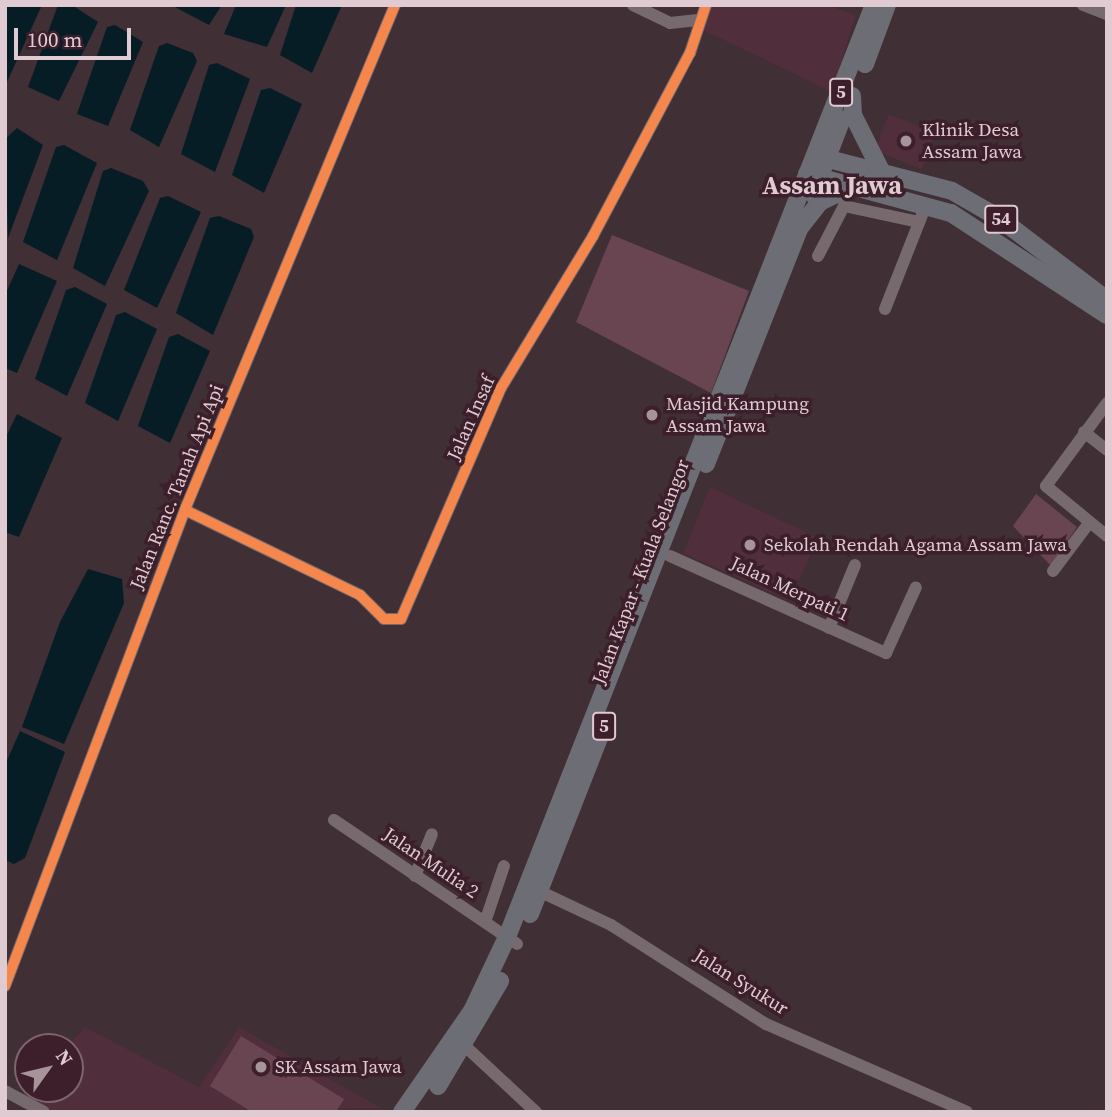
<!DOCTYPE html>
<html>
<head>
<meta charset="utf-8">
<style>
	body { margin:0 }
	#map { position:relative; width:1112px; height:1117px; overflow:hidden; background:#402f35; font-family:"Source Serif 4",serif }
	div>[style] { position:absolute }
	.built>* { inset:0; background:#502e3b; transform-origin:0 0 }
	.green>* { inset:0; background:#694552 }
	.water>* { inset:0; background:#061d26 }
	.minor>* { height:12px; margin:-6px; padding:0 6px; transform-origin:6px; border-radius:6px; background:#776a6e }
	.highway>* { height:18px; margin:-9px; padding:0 9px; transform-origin:9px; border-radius:9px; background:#6d6d75 }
	.cycleway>* { height:10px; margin:-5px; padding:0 5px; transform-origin:5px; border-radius:5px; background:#f5874c }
	.dots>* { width:19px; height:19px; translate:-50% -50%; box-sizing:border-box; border:4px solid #3c1f2a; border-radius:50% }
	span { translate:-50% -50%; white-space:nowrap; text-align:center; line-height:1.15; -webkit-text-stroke:7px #3c1f2a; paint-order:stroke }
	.shield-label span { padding:2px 5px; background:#3c1f2a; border:2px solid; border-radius:5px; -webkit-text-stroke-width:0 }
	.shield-label { font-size:18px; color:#dfcbd1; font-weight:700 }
	.poi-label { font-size:19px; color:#dfcbd1 }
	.left { translate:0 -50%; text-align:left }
	.street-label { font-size:19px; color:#dfcbd1 }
	.district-label { font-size:26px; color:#dfcbd1; font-weight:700 }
	.frame { position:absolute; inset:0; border:7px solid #dfcbd1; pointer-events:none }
	.north { position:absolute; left:14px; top:1033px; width:70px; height:70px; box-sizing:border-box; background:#3c1f2a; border:2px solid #7d646d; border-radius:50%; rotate:56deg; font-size:19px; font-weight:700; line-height:28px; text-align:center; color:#dfcbd1 }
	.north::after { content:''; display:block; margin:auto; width:24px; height:32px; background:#a7949a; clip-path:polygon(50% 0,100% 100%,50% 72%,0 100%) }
	.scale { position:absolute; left:14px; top:28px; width:117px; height:32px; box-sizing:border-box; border:4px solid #dfcbd1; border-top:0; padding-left:9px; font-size:21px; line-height:24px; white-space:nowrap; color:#dfcbd1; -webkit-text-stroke:5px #3c1f2a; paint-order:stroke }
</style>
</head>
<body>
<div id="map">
	<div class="built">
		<div style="clip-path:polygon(710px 5px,828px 5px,856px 15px,832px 92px,699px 28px)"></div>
		<div style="left:889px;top:114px;width:51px;height:39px;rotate:22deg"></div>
		<div style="clip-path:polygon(710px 487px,818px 538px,799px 580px,780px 577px,776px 595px,683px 553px)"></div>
		<div style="clip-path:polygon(85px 1027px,199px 1087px,239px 1027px,381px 1108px,54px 1112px,24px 1094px,70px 1089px,67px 1047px)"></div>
	</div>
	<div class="green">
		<div style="clip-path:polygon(612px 235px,749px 291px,711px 393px,576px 322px)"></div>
		<div style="clip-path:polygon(1036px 494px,1077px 527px,1051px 566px,1013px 526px)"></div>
		<div style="clip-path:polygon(241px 1036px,344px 1099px,336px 1112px,252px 1112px,210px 1086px)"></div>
	</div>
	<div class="water">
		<div style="clip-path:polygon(5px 5px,42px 5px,7px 82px,5px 81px)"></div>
		<div style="clip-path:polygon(58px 5px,72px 5px,98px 22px,59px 101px,28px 87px)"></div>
		<div style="clip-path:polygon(171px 5px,222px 5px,209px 25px)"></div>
		<div style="clip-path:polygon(236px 5px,286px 5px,267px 47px,224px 34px)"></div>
		<div style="clip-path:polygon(296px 5px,342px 5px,312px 73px,280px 55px)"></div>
		<div style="clip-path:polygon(115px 25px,143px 42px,108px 126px,77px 114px,107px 27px)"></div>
		<div style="clip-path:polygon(167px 43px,193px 53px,197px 61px,159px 147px,130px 130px,159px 46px)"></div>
		<div style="clip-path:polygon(217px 63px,250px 79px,215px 172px,181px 154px,209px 65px)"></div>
		<div style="clip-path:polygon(270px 88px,302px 104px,264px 193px,232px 175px,261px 90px)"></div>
		<div style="clip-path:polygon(17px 128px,43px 145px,8px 238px,5px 139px)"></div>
		<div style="clip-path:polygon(64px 145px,97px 163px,57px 260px,23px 242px,56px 147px)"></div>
		<div style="clip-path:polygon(111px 168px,143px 181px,149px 191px,105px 286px,73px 268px,103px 171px)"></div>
		<div style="clip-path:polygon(168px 196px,201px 212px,157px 308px,124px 290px,160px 198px)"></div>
		<div style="clip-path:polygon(219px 216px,251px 229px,254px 237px,213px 335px,176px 313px,210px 218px)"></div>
		<div style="clip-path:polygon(19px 264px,57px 281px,17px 373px,5px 368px,5px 295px)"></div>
		<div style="clip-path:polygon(75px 287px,107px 304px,67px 396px,35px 379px,66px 290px)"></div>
		<div style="clip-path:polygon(125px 312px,157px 329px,118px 421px,85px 403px,116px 315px)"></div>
		<div style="clip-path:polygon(178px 334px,210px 351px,170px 443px,138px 426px,169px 337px)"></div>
		<div style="clip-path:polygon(17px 414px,62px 438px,19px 537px,5px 532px,5px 439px)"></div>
		<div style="clip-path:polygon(88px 569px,122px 579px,124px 603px,64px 744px,22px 727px,60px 622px)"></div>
		<div style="clip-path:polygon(20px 731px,65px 752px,25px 858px,14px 864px,5px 860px,5px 765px)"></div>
	</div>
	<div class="minor">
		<div style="left:633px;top:5px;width:41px;rotate:25.9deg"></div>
		<div style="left:670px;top:23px;width:28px;rotate:-6deg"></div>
		<div style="left:1083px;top:5px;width:26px;rotate:21deg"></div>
		<div style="left:818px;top:256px;width:56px;rotate:-62.5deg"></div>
		<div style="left:844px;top:206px;width:77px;rotate:12deg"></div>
		<div style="left:885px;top:309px;width:101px;rotate:-68.5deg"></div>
		<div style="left:1107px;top:403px;width:103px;rotate:126.3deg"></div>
		<div style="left:1046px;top:486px;width:79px;rotate:39.3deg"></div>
		<div style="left:1084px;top:432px;width:29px;rotate:38deg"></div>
		<div style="left:185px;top:510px;width:195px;rotate:25.9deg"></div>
		<div style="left:360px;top:595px;width:34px;rotate:45deg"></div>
		<div style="left:384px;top:619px;width:17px"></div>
		<div style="left:401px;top:619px;width:252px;rotate:-66.6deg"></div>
		<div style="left:501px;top:388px;width:178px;rotate:-58.8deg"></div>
		<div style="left:593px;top:236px;width:207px;rotate:-62.1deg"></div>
		<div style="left:690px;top:53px;width:51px;rotate:-71.6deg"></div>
		<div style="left:670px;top:556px;width:237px;rotate:24.2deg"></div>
		<div style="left:886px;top:653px;width:72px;rotate:-65.6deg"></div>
		<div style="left:1053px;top:571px;width:60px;rotate:-53.1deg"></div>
		<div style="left:829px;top:628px;width:68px;rotate:-67.6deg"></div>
		<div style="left:334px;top:820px;width:221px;rotate:34.1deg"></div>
		<div style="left:415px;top:876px;width:45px;rotate:-68deg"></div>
		<div style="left:539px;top:891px;width:80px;rotate:25.3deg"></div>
		<div style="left:611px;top:925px;width:184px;rotate:32.6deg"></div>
		<div style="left:766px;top:1024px;width:219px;rotate:23.6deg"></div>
		<div style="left:485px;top:922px;width:59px;rotate:-71.3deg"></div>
		<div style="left:5px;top:986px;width:512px;rotate:-69.3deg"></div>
		<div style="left:186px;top:507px;width:544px;rotate:-67.4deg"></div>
		<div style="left:466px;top:1047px;width:96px;rotate:42.9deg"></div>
		<div style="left:5px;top:1091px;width:44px;rotate:28.3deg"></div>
	</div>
	<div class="highway">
		<div style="left:865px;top:64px;width:63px;rotate:-69.6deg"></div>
		<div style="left:852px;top:96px;width:19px;rotate:87deg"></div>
		<div style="left:853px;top:115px;width:60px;rotate:63.4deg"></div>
		<div style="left:817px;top:156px;width:139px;rotate:14.5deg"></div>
		<div style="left:952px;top:191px;width:54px;rotate:29.9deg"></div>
		<div style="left:999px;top:218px;width:136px;rotate:37.2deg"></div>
		<div style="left:807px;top:174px;width:149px;rotate:15.2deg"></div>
		<div style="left:951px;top:213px;width:186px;rotate:33.2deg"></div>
		<div style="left:813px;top:194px;width:80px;rotate:-68.9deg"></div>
		<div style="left:798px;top:230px;width:36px;rotate:-52deg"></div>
		<div style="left:820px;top:202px;width:30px;rotate:-26deg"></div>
		<div style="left:706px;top:464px;width:256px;rotate:-68.4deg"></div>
		<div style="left:530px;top:914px;width:192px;rotate:-68.6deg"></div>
		<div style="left:438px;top:1086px;width:122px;rotate:-59.4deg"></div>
		<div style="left:402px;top:1112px;width:123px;rotate:-55.3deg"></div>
		<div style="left:472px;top:1011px;width:82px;rotate:-64.7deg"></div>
		<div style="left:507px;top:937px;width:1002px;rotate:-68.51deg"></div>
	</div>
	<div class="cycleway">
		<div style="left:185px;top:510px;width:195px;rotate:25.9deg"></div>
		<div style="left:360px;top:595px;width:34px;rotate:45deg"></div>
		<div style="left:384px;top:619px;width:17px"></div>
		<div style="left:401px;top:619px;width:252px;rotate:-66.6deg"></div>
		<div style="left:501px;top:388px;width:178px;rotate:-58.8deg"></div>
		<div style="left:593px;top:236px;width:207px;rotate:-62.1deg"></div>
		<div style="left:690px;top:53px;width:51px;rotate:-71.6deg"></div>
		<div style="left:5px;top:986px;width:512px;rotate:-69.3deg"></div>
		<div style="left:186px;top:507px;width:544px;rotate:-67.4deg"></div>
	</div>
	<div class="dots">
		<div style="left:906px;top:141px;background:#a7949a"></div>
		<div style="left:652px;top:415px;background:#a7949a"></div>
		<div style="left:750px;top:545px;background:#a7949a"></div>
		<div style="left:261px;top:1067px;background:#a7949a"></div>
	</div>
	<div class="shield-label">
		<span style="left:841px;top:92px">5</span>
		<span style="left:1001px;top:219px">54</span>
		<span style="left:604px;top:726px">5</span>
	</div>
	<div class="poi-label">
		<span class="left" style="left:922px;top:141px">Klinik Desa<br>Assam Jawa</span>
		<span class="left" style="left:666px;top:415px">Masjid Kampung<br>Assam Jawa</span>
		<span class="left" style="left:764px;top:545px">Sekolah Rendah Agama Assam Jawa</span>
		<span class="left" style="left:275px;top:1067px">SK Assam Jawa</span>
	</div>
	<div class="street-label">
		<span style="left:471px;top:418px;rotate:-66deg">Jalan Insaf</span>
		<span style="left:177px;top:487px;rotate:-68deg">Jalan Ranc. Tanah Api Api</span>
		<span style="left:641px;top:572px;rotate:-69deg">Jalan Kapar - Kuala Selangor</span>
		<span style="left:790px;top:589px;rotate:25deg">Jalan Merpati 1</span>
		<span style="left:431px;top:863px;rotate:34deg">Jalan Mulia 2</span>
		<span style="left:741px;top:982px;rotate:32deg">Jalan Syukur</span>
	</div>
	<div class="district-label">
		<span style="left:832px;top:186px">Assam Jawa</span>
	</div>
	<div class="frame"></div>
	<div class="north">N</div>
	<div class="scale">100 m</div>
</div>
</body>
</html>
